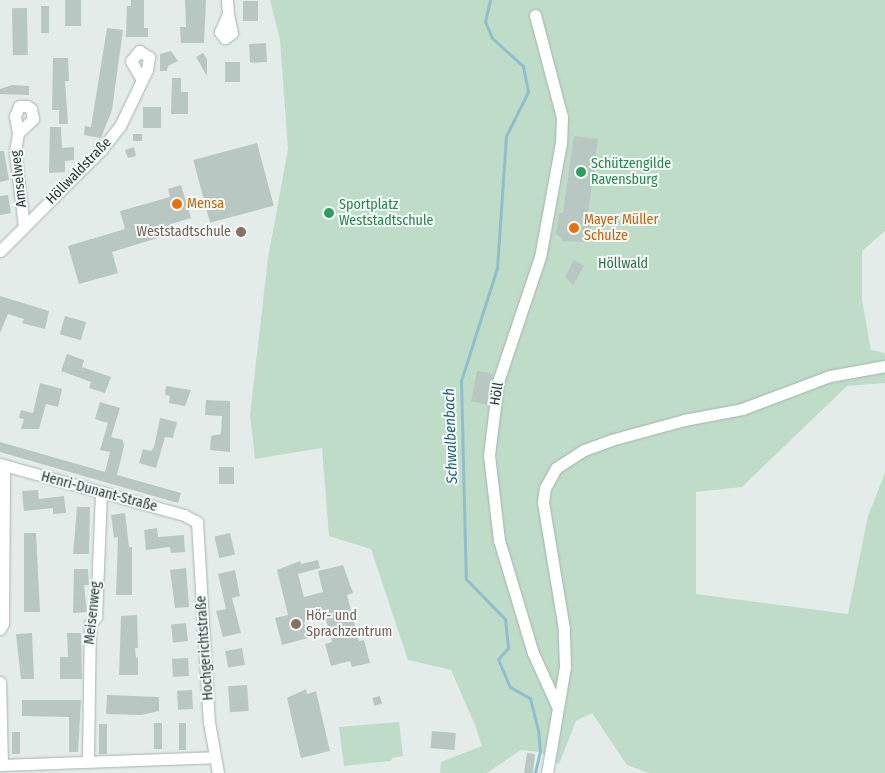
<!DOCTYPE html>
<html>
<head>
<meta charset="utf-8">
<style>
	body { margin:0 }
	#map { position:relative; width:885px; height:773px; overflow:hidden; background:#e3ece9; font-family:"Fira Sans Condensed",sans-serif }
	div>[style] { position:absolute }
	.green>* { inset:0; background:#bedcc8 }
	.stream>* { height:3px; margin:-1.5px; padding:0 1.5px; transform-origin:1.5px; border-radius:1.5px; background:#8fbfcd }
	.building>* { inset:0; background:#b9c7c2; transform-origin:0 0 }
	.roads { filter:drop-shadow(0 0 1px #a6b4b0) drop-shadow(0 0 1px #a6b4b0) }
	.minor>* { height:11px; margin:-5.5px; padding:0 5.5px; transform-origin:5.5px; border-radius:5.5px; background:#fff }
	.dots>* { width:14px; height:14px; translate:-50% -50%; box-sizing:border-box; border:2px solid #f4f9f7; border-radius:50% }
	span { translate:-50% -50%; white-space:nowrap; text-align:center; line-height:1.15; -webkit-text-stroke:4px #f4f9f7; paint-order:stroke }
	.leisure-label { font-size:14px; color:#27864d }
	.left { translate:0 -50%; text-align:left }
	.street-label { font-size:14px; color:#243c38 }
	.food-label { font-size:14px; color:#c56008 }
	.education-label { font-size:14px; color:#785e54 }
	.right { translate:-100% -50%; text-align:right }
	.park-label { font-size:14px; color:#31714f }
	.water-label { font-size:15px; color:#226075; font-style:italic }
</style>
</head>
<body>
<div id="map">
	<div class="green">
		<div style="clip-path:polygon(270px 0,885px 0,885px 231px,862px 251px,862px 300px,871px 350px,885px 353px,885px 383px,847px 386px,742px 487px,696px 492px,696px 594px,848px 614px,868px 516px,885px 473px,885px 773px,649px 773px,627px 765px,592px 713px,576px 721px,559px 764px,540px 752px,521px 750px,487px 773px,440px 773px,441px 762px,482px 746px,475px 725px,451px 670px,408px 660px,371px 549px,329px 536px,322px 448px,255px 459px,250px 415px,268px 258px,288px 149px,280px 40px)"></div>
		<div style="clip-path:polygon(399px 722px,403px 756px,392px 758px,391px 761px,344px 766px,339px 727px)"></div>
	</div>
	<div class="stream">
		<div style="left:490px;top:0;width:22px;rotate:103deg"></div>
		<div style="left:485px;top:21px;width:18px;rotate:68deg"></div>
		<div style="left:492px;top:38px;width:42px;rotate:42.1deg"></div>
		<div style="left:523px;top:66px;width:26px;rotate:79deg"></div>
		<div style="left:528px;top:92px;width:49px;rotate:116.6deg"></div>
		<div style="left:506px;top:136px;width:132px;rotate:93.9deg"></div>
		<div style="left:497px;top:268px;width:119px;rotate:107.7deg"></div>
		<div style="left:461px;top:381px;width:198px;rotate:88.6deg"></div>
		<div style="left:466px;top:579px;width:56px;rotate:45.7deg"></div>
		<div style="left:505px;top:619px;width:29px;rotate:84deg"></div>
		<div style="left:508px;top:648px;width:15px;rotate:132deg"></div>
		<div style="left:498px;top:659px;width:30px;rotate:67deg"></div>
		<div style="left:510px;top:687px;width:23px;rotate:29deg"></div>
		<div style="left:530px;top:698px;width:32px;rotate:76deg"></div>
		<div style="left:538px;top:729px;width:22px;rotate:85deg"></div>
		<div style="left:540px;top:751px;width:23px;rotate:103deg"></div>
	</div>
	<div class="building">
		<div style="left:65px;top:0;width:16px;height:26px"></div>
		<div style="clip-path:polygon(131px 0,144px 0,144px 28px,148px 28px,148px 37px,126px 37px,127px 6px,131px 6px)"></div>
		<div style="clip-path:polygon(185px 0,206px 0,204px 43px,181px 43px,180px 27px,186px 27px)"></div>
		<div style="left:243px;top:1px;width:15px;height:20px"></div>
		<div style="left:41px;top:6px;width:8px;height:27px"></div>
		<div style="left:27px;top:8px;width:47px;height:15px;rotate:89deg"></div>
		<div style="clip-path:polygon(107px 28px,123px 30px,112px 110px,101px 138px,84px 135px,85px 126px,91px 127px)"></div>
		<div style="left:266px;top:43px;width:19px;height:17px;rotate:87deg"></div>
		<div style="clip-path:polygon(171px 51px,178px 61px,168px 66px,167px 71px,160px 71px,160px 54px)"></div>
		<div style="clip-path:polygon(203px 53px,207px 59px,207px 76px,196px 57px)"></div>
		<div style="clip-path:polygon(53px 58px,68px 58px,69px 81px,65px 81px,68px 124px,59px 124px,59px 110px,52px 110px)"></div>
		<div style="left:225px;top:62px;width:15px;height:20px"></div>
		<div style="clip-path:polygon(172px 78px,181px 78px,181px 92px,188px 92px,188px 114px,171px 114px)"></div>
		<div style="clip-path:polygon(12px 85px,29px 86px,29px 95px,0 94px,0 89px)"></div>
		<div style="left:161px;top:107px;width:21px;height:18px;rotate:90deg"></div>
		<div style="clip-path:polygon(50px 127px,61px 127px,62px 148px,74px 147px,74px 160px,65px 161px,65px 172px,49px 173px)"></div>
		<div style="left:133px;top:134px;width:9px;height:7px"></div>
		<div style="clip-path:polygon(574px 136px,598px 139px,587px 222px,592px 222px,589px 242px,561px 241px,562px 238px,556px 234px,559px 213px,563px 213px)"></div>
		<div style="left:257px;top:143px;width:65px;height:66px;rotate:75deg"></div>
		<div style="clip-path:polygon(134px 147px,136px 156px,128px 158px,125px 150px)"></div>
		<div style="clip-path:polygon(0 151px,4px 151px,9px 180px,0 182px)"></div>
		<div style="clip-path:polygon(181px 185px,191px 218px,171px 224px,174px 233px,112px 252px,118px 273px,79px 284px,68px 246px,125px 229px,120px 211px,170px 197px,168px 189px)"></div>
		<div style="clip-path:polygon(8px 195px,11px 213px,0 215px,0 196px)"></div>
		<div style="clip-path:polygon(574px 260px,584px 266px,573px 285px,565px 277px)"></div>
		<div style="clip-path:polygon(0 296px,49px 311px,45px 329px,22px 323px,24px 319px,8px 314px,0 333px)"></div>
		<div style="left:65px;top:316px;width:22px;height:19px;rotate:16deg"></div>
		<div style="clip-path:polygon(67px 354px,84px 360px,82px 367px,111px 377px,105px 393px,89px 388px,91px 382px,61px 371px)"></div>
		<div style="left:477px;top:371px;width:16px;height:31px;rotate:11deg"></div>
		<div style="clip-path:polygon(40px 383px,62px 389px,58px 407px,46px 404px,39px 429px,21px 429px,24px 419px,19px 418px,21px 410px,33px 413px)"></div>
		<div style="clip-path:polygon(166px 386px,191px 390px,185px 406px,169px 403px,170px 396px,165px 395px)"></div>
		<div style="clip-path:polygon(206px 400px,230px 401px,230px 452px,210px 450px,211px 436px,221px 434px,222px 416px,205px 415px)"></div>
		<div style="clip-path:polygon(100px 402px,120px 408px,111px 437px,123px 440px,124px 446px,117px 475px,181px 493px,178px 503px,0 452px,0 442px,105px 472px,110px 452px,100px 450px,108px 423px,95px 419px)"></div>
		<div style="clip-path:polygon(160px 418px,177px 422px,173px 438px,165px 437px,156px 468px,139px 463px,143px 449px,151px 451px,154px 447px)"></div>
		<div style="left:219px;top:467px;width:15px;height:17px"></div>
		<div style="clip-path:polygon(38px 490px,39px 499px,64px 496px,66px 513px,53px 514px,53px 508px,24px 511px,22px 491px)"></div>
		<div style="clip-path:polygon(77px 507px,90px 507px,89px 554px,73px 554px)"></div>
		<div style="clip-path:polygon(125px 513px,129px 547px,132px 547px,132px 595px,116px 595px,118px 537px,114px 538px,111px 515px)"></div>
		<div style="clip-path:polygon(157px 528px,158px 537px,184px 535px,185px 552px,171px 553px,170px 547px,146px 550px,144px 530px)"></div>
		<div style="clip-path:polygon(24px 533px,36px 533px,40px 612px,24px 612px)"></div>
		<div style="left:230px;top:533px;width:22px;height:16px;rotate:77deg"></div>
		<div style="clip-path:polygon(318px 560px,320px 568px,298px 574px,304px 597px,323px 592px,318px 571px,343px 565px,353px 593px,347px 595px,359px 641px,364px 640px,370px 663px,352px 667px,350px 661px,331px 666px,325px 644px,332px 642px,325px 617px,304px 622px,308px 638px,282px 645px,275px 618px,288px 615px,277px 570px,300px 561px,301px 564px)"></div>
		<div style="clip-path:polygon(186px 568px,189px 607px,175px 608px,170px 570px)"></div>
		<div style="clip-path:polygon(74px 569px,88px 569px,89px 585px,84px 585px,87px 612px,73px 613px)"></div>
		<div style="clip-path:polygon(235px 570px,240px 596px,232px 598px,241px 633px,223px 637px,216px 611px,226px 609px,218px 574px)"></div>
		<div style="clip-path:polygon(137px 615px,138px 648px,135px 648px,136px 658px,138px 657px,138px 675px,119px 675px,121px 616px)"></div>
		<div style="left:186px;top:623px;width:18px;height:15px;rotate:84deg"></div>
		<div style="clip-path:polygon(32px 633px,34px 679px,21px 679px,16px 634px)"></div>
		<div style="clip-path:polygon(67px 633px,81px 633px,82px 679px,60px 679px,60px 657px,68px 657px)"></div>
		<div style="left:242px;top:648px;width:17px;height:17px;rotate:80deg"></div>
		<div style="left:188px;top:658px;width:18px;height:16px;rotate:87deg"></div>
		<div style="left:247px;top:685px;width:26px;height:19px;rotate:86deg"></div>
		<div style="clip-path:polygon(306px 689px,307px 694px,316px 691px,330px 751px,301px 758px,287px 698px)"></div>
		<div style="left:192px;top:690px;width:19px;height:15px;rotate:87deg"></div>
		<div style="clip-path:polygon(107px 695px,159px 697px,159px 711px,141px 715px,106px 714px)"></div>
		<div style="left:380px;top:696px;width:8px;height:8px;rotate:76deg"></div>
		<div style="clip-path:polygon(22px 700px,81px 700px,78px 752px,69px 752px,69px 717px,22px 716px)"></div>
		<div style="left:154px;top:723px;width:8px;height:26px"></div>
		<div style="left:179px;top:723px;width:7px;height:27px"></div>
		<div style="left:99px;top:724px;width:8px;height:30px"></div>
		<div style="left:432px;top:731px;width:24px;height:17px;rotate:5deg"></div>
		<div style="left:12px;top:732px;width:8px;height:22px"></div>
		<div style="clip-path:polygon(527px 753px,535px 754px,533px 773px,524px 773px)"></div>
	</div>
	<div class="roads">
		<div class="minor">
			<div style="left:227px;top:0;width:14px;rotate:86deg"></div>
			<div style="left:228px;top:14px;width:19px;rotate:78deg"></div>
			<div style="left:232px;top:33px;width:9px;rotate:144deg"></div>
			<div style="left:225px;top:38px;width:8px;rotate:-130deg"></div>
			<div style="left:220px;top:32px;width:20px;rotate:-66deg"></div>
			<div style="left:535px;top:15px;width:106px;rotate:75.2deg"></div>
			<div style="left:562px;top:117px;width:26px;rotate:92deg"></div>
			<div style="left:561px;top:143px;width:116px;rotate:100.4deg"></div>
			<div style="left:540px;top:257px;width:132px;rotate:108.6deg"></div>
			<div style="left:498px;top:382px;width:74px;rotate:97deg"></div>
			<div style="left:489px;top:455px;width:86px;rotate:83.3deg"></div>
			<div style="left:499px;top:540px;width:118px;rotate:73.3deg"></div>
			<div style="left:533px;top:653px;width:58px;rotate:65.6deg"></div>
			<div style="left:139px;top:51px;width:12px;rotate:31deg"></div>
			<div style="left:149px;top:57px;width:13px;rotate:99deg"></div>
			<div style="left:147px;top:70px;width:11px;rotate:117deg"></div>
			<div style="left:142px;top:80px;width:22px;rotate:-120deg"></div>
			<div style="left:131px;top:61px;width:13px;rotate:-51deg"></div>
			<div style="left:18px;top:133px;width:21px;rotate:-43deg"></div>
			<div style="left:33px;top:119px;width:10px;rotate:-101deg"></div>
			<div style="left:31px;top:109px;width:5px;rotate:-143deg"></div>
			<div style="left:27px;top:106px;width:8px;rotate:180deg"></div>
			<div style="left:19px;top:106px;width:11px;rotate:112deg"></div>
			<div style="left:15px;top:116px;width:17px;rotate:80deg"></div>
			<div style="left:18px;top:133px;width:20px;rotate:99deg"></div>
			<div style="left:15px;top:153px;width:74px;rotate:83deg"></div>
			<div style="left:0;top:251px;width:143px;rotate:-45deg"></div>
			<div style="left:101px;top:150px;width:31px;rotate:-52deg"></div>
			<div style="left:120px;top:126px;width:51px;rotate:-64.4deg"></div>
			<div style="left:0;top:464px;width:191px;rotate:15.5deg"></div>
			<div style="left:184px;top:515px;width:15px;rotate:28deg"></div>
			<div style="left:197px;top:522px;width:200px;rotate:86.6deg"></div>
			<div style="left:209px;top:722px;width:52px;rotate:80deg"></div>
			<div style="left:0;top:629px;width:7px;rotate:-63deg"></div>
			<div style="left:3px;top:623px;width:158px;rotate:-89.6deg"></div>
			<div style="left:0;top:682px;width:83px;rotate:88.6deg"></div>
			<div style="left:88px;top:761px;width:137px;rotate:-89.2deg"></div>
			<div style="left:90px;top:624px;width:9px;rotate:-49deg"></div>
			<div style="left:96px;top:617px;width:123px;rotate:-87.7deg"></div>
			<div style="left:0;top:765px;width:215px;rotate:-2.1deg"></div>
			<div style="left:547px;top:773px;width:108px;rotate:-80.4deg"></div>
			<div style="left:565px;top:667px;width:38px;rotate:-92deg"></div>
			<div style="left:564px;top:629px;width:129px;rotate:-99.4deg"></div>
			<div style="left:543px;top:502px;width:14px;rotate:-82deg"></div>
			<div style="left:545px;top:488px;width:23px;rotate:-61deg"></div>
			<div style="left:556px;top:468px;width:33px;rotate:-33deg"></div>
			<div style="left:584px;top:450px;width:29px;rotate:-20deg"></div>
			<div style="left:611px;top:440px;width:76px;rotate:-15.3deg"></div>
			<div style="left:684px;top:420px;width:59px;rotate:-10.7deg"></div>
			<div style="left:742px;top:409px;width:94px;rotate:-20.6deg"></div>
			<div style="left:830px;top:376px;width:56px;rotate:-10.3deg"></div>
		</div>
	</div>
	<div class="dots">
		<div style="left:581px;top:172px;background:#2e9e5b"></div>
		<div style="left:177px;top:204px;background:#e8710a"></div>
		<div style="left:329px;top:213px;background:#2e9e5b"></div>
		<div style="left:574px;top:228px;background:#e8710a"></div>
		<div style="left:241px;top:232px;background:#8d6e63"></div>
		<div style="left:296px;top:624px;background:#8d6e63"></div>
	</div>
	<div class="leisure-label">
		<span class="left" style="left:591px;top:172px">Schützengilde<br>Ravensburg</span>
		<span class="left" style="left:339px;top:213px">Sportplatz<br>Weststadtschule</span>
	</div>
	<div class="street-label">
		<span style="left:79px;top:171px;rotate:-46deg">Höllwaldstraße</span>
		<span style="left:19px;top:179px;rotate:-96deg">Amselweg</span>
		<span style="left:497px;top:394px;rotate:-81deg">Höll</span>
		<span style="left:99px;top:492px;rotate:15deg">Henri-Dunant-Straße</span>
		<span style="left:93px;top:613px;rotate:-84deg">Meisenweg</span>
		<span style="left:205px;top:648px;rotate:-94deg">Hochgerichtstraße</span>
	</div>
	<div class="food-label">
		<span class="left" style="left:187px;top:204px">Mensa</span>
		<span class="left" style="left:584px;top:228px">Mayer Müller<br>Schulze</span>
	</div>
	<div class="education-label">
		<span class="right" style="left:231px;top:232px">Weststadtschule</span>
		<span class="left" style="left:306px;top:624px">Hör- und<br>Sprachzentrum</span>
	</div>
	<div class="park-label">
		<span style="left:623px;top:264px">Höllwald</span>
	</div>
	<div class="water-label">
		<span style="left:451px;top:436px;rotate:-92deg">Schwalbenbach</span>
	</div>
</div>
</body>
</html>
